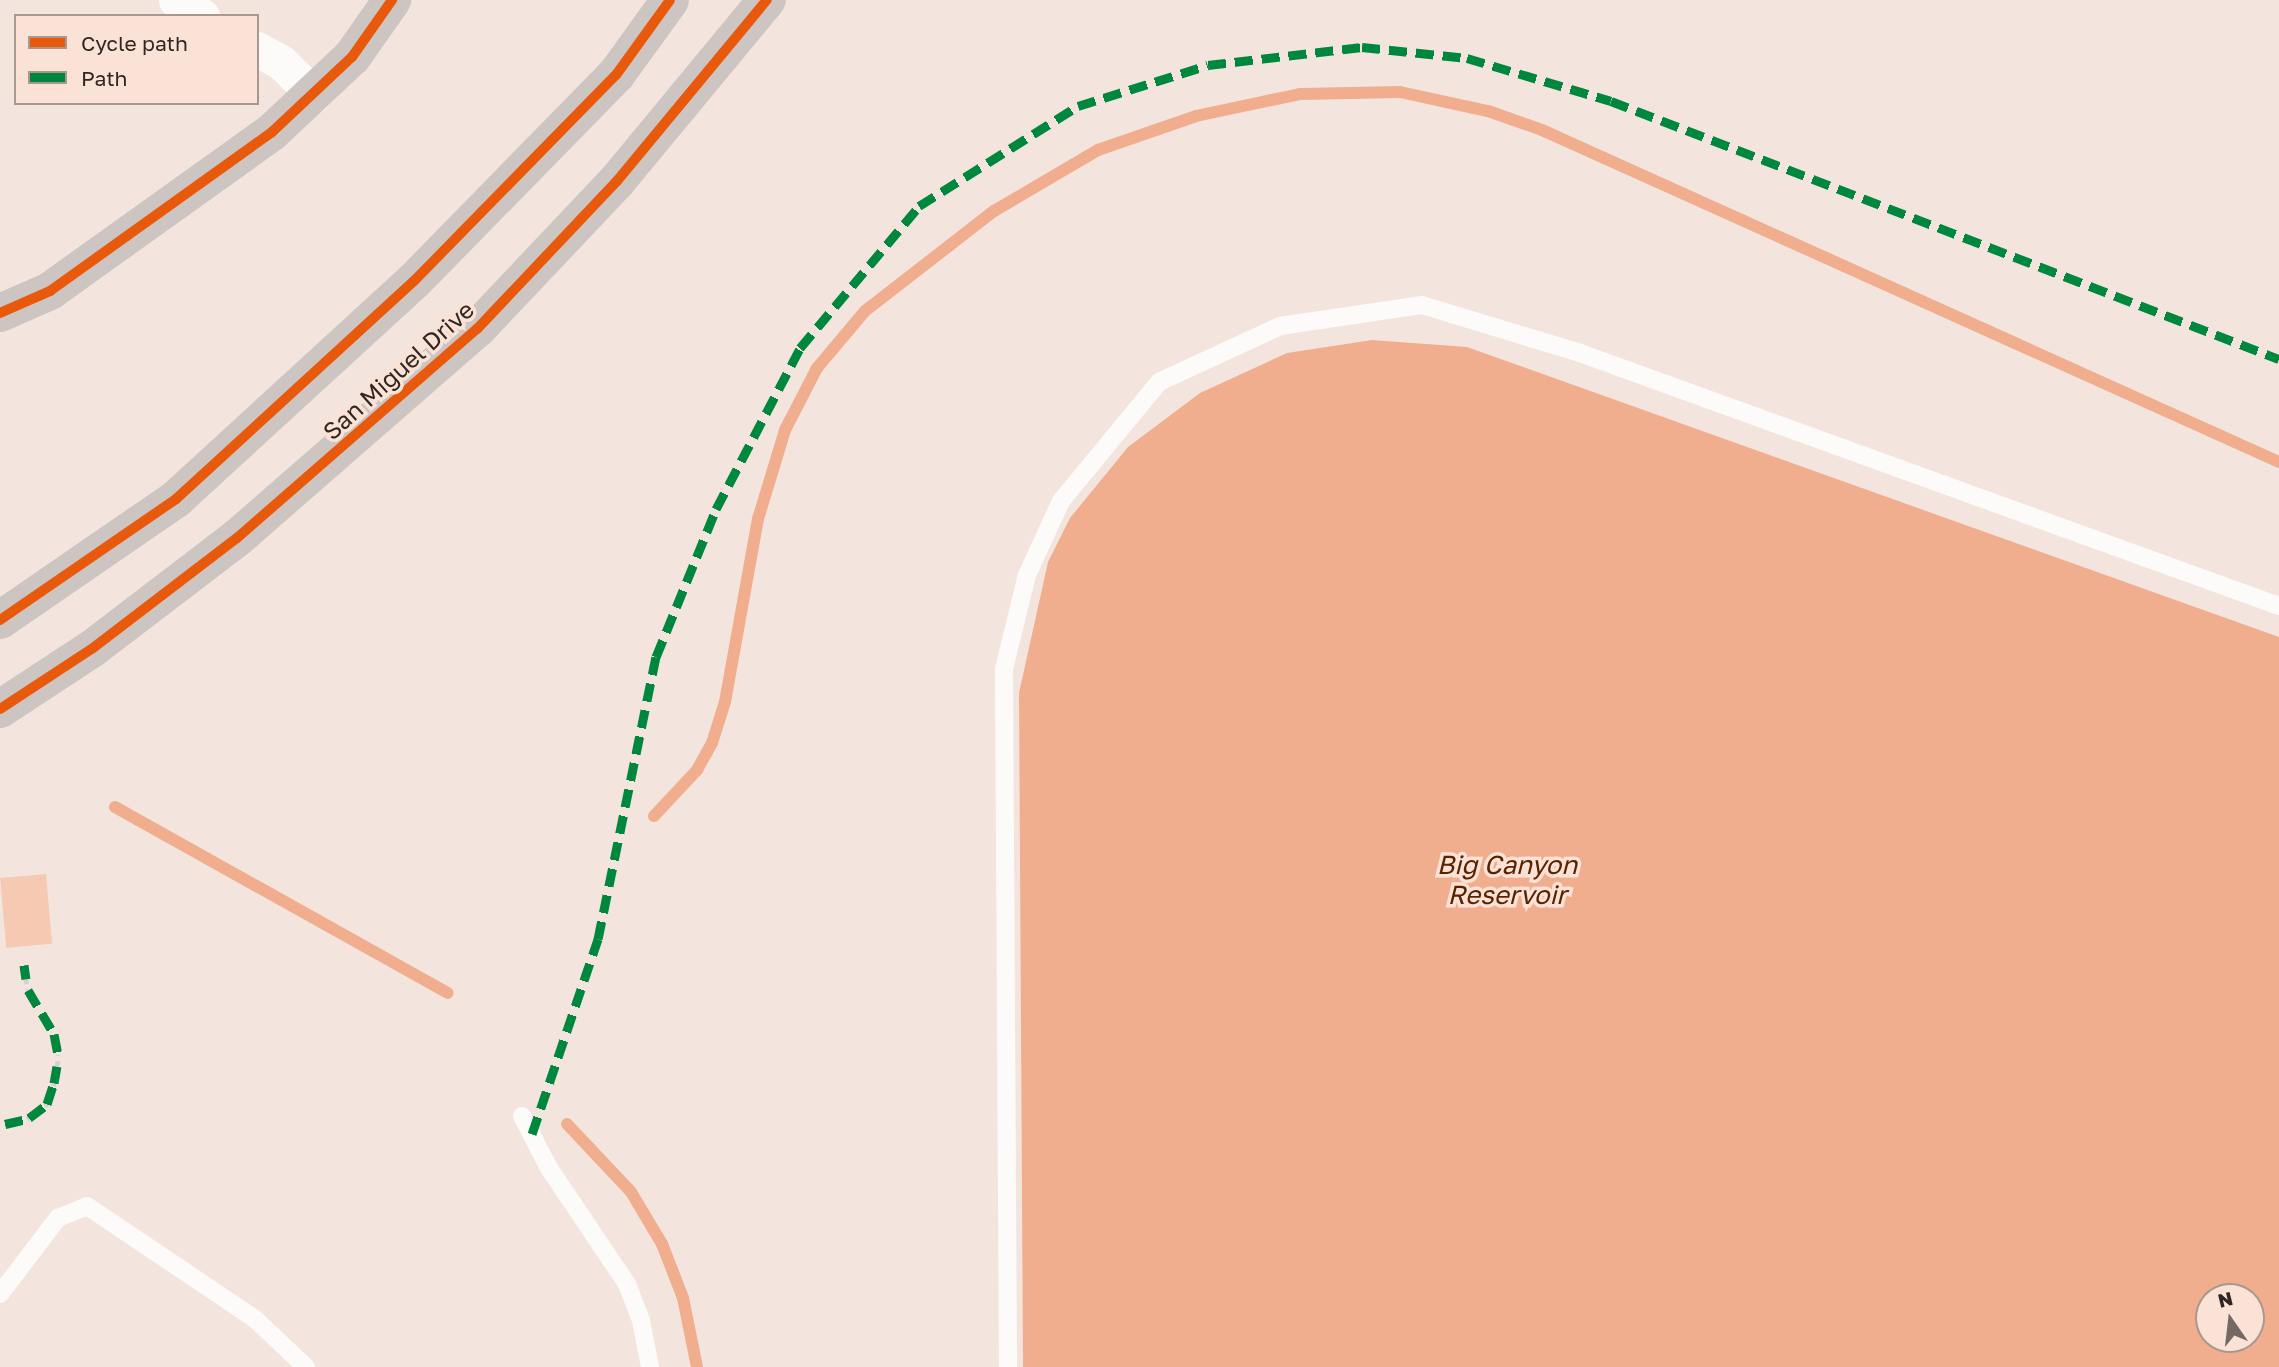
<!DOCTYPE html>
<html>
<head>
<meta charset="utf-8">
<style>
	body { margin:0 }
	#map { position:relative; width:2279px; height:1367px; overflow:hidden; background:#f3e5de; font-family:"Golos Text",sans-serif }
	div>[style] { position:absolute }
	.green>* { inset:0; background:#f6c9b3; transform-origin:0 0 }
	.water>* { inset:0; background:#f1ae8e }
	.stream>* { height:12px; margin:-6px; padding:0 6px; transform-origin:6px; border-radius:6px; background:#f1ae8e }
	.path>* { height:4.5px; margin-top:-2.25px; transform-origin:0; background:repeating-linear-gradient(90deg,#d4d1cf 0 5px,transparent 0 10px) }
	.lane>* { height:18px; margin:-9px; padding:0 9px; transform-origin:9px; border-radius:9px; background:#fdfbfa }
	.street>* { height:35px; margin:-17.5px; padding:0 17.5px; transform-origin:17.5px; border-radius:17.5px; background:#fdfbfa }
	.secondary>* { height:38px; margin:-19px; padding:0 19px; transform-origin:19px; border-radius:19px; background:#ccc5c2 }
	.quiet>* { height:9px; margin-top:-4.5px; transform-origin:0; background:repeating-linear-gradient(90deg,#00873e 0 18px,transparent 0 27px) }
	.cycleway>* { height:10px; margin:-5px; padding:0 5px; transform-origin:5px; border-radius:5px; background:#e8590c }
	span { translate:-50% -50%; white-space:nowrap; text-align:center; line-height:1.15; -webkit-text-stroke:7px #fbe2d6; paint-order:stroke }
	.street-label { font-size:24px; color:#312621 }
	.water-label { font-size:26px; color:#5a2300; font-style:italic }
	.legend { position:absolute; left:14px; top:14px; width:245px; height:91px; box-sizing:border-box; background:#fbe2d6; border:2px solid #aa978e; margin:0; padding:9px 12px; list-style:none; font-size:21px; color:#312621 }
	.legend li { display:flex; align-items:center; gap:14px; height:35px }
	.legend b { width:35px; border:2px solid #aa978e }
	.north { position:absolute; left:2195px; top:1283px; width:70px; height:70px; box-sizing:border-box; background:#fbe2d6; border:2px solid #aa978e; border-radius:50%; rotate:346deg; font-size:19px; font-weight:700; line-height:28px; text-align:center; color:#312621 }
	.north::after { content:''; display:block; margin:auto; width:24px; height:32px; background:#756963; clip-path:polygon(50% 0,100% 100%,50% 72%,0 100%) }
</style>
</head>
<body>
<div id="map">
	<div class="green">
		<div style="left:46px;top:874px;width:70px;height:46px;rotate:85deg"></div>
	</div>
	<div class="water">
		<div style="clip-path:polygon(evenodd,1372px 340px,1467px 347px,2279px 637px,2279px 1367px,1023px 1367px,1019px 693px,1048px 562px,1070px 518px,1128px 447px,1200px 393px,1287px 353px,1372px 340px,2209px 1297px,2251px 1297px,2251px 1339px,2209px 1339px,2209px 1297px)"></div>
	</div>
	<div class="stream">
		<div style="left:115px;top:807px;width:381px;rotate:29.2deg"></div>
		<div style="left:654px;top:816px;width:63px;rotate:-46.9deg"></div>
		<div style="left:697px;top:770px;width:31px;rotate:-61deg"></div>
		<div style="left:712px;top:743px;width:43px;rotate:-72.4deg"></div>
		<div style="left:725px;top:702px;width:186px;rotate:-79.8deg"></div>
		<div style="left:758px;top:519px;width:93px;rotate:-73.1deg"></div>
		<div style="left:785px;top:430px;width:70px;rotate:-62.7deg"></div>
		<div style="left:817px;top:368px;width:75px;rotate:-49.9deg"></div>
		<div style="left:865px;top:311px;width:163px;rotate:-37.8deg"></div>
		<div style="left:994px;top:211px;width:121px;rotate:-30.4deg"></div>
		<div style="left:1098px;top:150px;width:104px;rotate:-19.1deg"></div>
		<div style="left:1196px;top:116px;width:106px;rotate:-11.9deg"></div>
		<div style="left:1300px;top:94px;width:100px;rotate:-1.1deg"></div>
		<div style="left:1400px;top:92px;width:90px;rotate:12.2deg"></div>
		<div style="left:1488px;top:111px;width:57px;rotate:19.4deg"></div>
		<div style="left:1542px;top:130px;width:808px;rotate:24.25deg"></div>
		<div style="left:567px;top:1124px;width:93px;rotate:46.7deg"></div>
		<div style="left:631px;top:1192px;width:61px;rotate:59.2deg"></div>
		<div style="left:662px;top:1244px;width:58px;rotate:68.7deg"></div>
		<div style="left:683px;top:1298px;width:70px;rotate:78.5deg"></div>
	</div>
	<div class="path">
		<div style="left:26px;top:979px;width:11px;rotate:80deg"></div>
		<div style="left:57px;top:1066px;width:11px;rotate:-85deg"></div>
		<div style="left:53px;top:1086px;width:3px;rotate:-72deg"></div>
		<div style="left:45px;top:1106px;width:3px;rotate:-45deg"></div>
		<div style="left:27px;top:1119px;width:2px;rotate:-27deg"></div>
	</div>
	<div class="lane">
		<div style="left:522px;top:1116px;width:59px;rotate:62.6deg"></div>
		<div style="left:549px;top:1168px;width:140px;rotate:56.1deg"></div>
		<div style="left:627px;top:1284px;width:40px;rotate:69deg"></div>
		<div style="left:641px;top:1321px;width:47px;rotate:78.9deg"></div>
		<div style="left:0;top:1294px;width:96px;rotate:-52.7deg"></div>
		<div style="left:58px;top:1218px;width:31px;rotate:-22deg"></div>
		<div style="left:87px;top:1206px;width:202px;rotate:33.9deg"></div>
		<div style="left:255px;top:1319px;width:70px;rotate:43.3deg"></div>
		<div style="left:1008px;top:1367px;width:698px;rotate:-90.33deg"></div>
		<div style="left:1004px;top:669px;width:97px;rotate:-76.3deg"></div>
		<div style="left:1027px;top:575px;width:81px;rotate:-65.3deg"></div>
		<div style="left:1061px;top:501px;width:154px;rotate:-50.5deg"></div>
		<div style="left:1159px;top:382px;width:133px;rotate:-24.8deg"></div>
		<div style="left:1280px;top:326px;width:144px;rotate:-8.4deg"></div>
		<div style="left:1422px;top:305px;width:165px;rotate:16.9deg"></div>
		<div style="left:1580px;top:353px;width:743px;rotate:19.9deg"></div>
	</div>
	<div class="street">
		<div style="left:176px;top:0;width:31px;rotate:32deg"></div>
		<div style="left:257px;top:49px;width:29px;rotate:29deg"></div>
		<div style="left:282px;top:63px;width:45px;rotate:45deg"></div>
	</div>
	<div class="secondary">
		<div style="left:0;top:313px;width:55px;rotate:-23.7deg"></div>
		<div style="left:50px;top:291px;width:273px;rotate:-35.6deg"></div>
		<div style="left:272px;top:132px;width:110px;rotate:-43.2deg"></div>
		<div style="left:352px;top:57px;width:70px;rotate:-54.9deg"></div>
		<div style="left:0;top:620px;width:214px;rotate:-34.5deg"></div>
		<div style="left:176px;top:499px;width:323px;rotate:-42.5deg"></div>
		<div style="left:414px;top:281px;width:289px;rotate:-45.6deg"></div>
		<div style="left:616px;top:75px;width:92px;rotate:-54.2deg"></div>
		<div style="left:0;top:709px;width:111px;rotate:-33.3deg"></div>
		<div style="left:93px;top:648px;width:181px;rotate:-37.4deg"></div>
		<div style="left:237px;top:538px;width:318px;rotate:-41.1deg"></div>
		<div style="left:477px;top:329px;width:204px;rotate:-46.6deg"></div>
		<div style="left:617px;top:181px;width:235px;rotate:-50.4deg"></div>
	</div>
	<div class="quiet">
		<div style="left:24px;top:965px;width:14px;rotate:82deg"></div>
		<div style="left:28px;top:990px;width:51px;rotate:59.4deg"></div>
		<div style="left:54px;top:1034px;width:21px;rotate:79deg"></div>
		<div style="left:54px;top:1083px;width:17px;rotate:-80deg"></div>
		<div style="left:47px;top:1104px;width:19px;rotate:-72deg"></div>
		<div style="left:29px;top:1118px;width:20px;rotate:-37deg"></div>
		<div style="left:5px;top:1124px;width:23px;rotate:-13deg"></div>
		<div style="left:532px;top:1134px;width:206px;rotate:-71.3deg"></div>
		<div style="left:598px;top:939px;width:288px;rotate:-78.4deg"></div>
		<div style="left:656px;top:657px;width:160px;rotate:-67.9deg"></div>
		<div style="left:716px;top:509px;width:182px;rotate:-62.4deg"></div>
		<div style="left:800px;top:348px;width:185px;rotate:-50deg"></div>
		<div style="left:919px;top:206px;width:188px;rotate:-32.2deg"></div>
		<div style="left:1078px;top:106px;width:136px;rotate:-17.5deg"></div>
		<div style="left:1208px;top:65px;width:155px;rotate:-6.7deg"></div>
		<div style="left:1362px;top:47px;width:106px;rotate:6deg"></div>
		<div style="left:1467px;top:58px;width:150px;rotate:16.6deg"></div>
		<div style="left:1611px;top:101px;width:716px;rotate:21.12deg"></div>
	</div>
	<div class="cycleway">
		<div style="left:0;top:313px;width:55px;rotate:-23.7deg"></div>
		<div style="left:50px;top:291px;width:273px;rotate:-35.6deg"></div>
		<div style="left:272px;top:132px;width:110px;rotate:-43.2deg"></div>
		<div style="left:352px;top:57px;width:70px;rotate:-54.9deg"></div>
		<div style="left:0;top:620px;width:214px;rotate:-34.5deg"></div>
		<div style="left:176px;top:499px;width:323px;rotate:-42.5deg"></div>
		<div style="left:414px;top:281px;width:289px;rotate:-45.6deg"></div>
		<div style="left:616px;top:75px;width:92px;rotate:-54.2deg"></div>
		<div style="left:0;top:709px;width:111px;rotate:-33.3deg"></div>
		<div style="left:93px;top:648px;width:181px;rotate:-37.4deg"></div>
		<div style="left:237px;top:538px;width:318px;rotate:-41.1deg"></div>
		<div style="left:477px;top:329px;width:204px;rotate:-46.6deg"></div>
		<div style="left:617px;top:181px;width:235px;rotate:-50.4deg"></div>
	</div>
	<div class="street-label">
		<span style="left:398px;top:370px;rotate:-42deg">San Miguel Drive</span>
	</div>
	<div class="water-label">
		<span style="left:1507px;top:880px">Big Canyon<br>Reservoir</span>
	</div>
	<ul class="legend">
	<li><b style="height:9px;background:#e8590c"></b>Cycle path</li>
	<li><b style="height:9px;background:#00873e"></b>Path</li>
	</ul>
	<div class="north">N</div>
</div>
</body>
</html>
